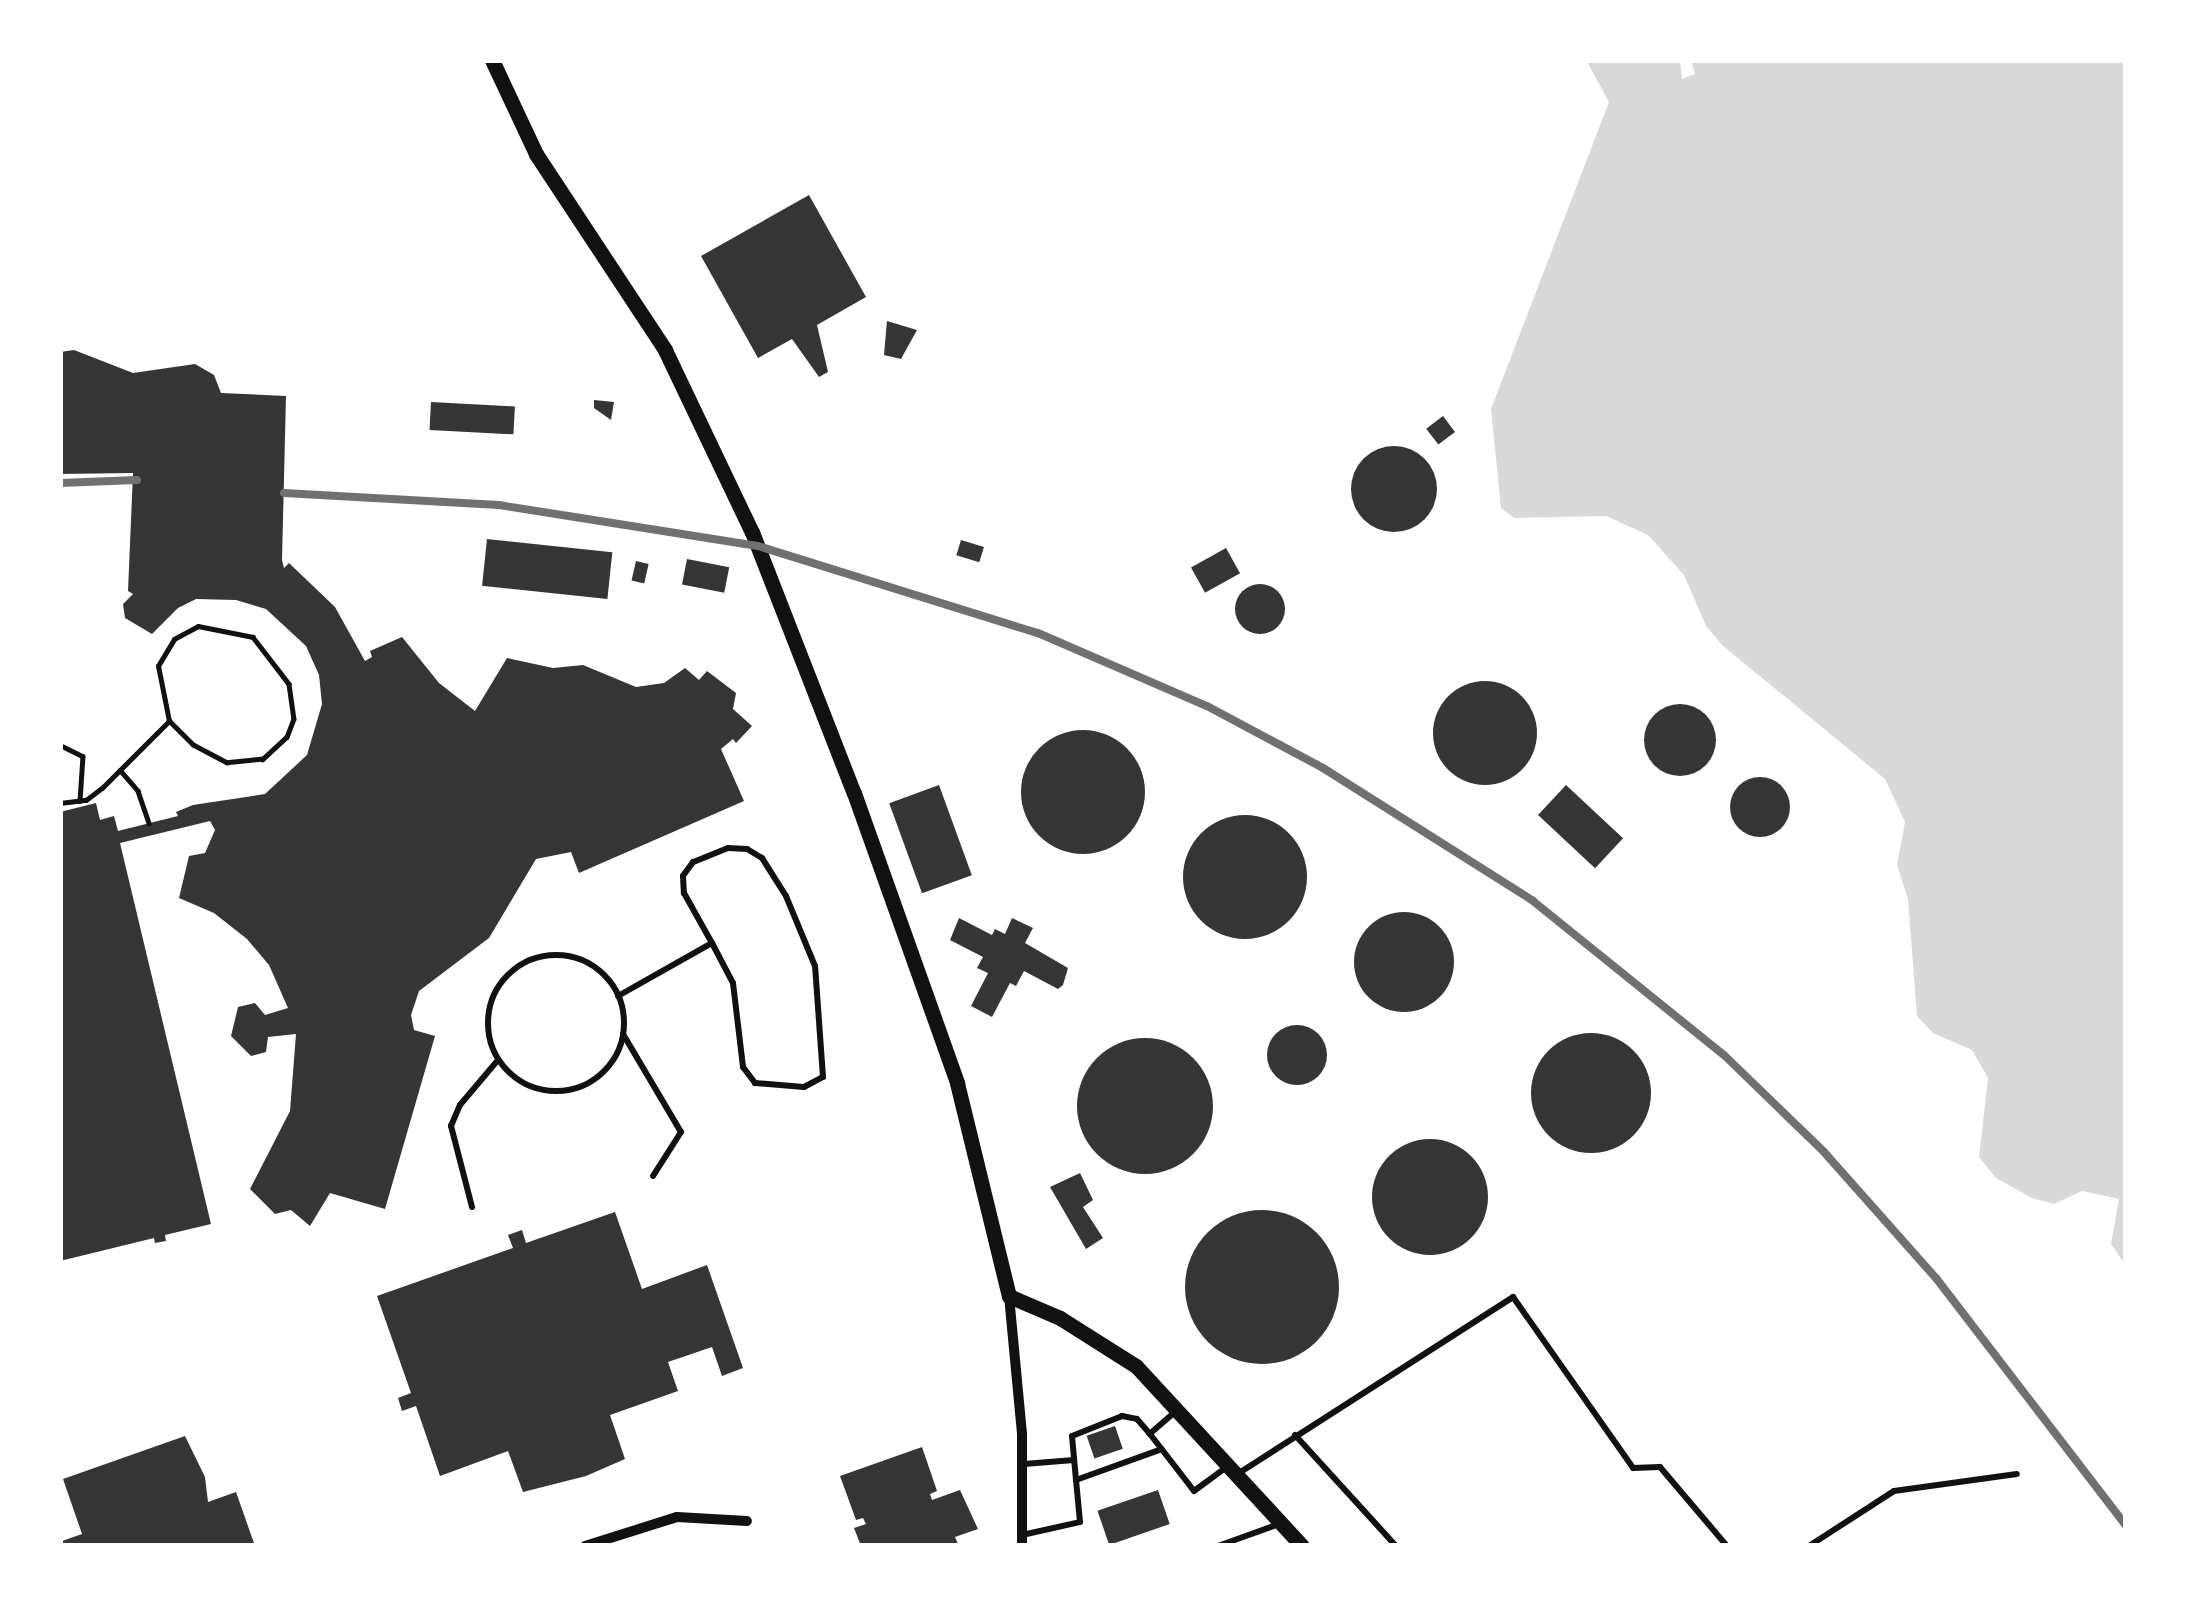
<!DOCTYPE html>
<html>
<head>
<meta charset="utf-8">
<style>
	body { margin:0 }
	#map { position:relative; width:2186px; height:1606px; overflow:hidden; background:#fff; font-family:"Fira Sans Condensed",sans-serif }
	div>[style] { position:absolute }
	.water>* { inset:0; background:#d9d9d9 }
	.building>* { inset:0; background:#353535; transform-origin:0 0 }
	.round { border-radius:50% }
	.path>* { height:4.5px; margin:-2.25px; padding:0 2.25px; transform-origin:2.25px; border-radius:2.25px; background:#111 }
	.service>* { height:6px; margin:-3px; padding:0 3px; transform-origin:3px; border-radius:3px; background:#111 }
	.service>.ring { margin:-3px; padding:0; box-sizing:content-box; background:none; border:6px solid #111; border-radius:50% }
	.minor>* { height:10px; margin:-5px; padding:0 5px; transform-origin:5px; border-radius:5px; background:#111 }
	.secondary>* { height:15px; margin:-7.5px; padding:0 7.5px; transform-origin:7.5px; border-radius:7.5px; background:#111 }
	.rail>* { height:8px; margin:-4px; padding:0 4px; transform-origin:4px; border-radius:4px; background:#707070 }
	span { translate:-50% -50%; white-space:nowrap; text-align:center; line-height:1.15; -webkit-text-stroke:12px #fff; paint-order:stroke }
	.frame { position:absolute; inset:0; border:63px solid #fff; pointer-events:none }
</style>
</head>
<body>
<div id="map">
	<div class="water">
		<div style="clip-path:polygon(1586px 60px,1680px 60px,1682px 79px,1695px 74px,1691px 60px,2126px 60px,2126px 1266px,2111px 1244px,2119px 1199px,2082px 1191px,2054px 1204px,2032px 1198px,1996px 1178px,1979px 1157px,1988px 1078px,1972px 1050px,1933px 1033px,1917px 1016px,1908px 899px,1897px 865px,1905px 822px,1885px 779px,1722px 645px,1706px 626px,1684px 575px,1648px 535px,1606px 516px,1514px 518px,1501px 508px,1491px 409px,1609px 102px)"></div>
	</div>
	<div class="building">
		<div style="clip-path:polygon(809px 195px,866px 297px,817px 325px,828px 372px,819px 377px,792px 339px,758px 358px,701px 256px)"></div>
		<div style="clip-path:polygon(887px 321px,917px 330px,901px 359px,884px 355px)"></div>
		<div style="clip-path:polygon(74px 350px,133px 373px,195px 364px,214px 375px,221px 393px,286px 396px,282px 560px,284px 568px,289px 563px,335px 607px,365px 661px,372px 657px,370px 651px,402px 637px,439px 683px,475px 711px,507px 658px,553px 668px,583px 665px,636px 687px,664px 683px,685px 668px,699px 680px,707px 671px,736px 693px,733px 709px,752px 726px,736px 743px,733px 739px,721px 749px,744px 801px,579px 873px,571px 852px,536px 859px,489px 938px,419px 991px,411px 1015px,414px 1030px,435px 1036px,385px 1209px,330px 1193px,310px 1226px,291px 1210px,275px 1214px,250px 1189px,290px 1111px,296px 1034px,268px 1037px,266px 1052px,251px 1056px,231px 1036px,238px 1007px,255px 1003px,265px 1015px,288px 1008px,269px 965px,247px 939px,214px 913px,179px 898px,189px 856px,205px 853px,215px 830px,210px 821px,120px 843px,211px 1224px,165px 1235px,166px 1241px,155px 1243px,154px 1238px,60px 1261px,60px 812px,96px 803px,100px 820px,114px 816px,118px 831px,178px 816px,176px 812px,193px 805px,265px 794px,307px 755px,322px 704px,319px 675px,306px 646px,266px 609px,236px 600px,196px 599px,178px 608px,152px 634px,125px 618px,123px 604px,133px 594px,128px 591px,133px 473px,60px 474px,60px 352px)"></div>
		<div style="clip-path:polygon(594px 400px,614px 402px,611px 420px,594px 408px)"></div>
		<div style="left:431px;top:402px;width:84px;height:28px;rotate:3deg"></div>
		<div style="left:1443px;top:416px;width:20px;height:21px;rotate:53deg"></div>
		<div class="round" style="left:1351px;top:446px;width:86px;height:86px"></div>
		<div style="left:487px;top:539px;width:126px;height:47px;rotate:6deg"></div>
		<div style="left:961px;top:540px;width:24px;height:16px;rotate:17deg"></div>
		<div style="left:1226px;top:548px;width:29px;height:40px;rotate:61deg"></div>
		<div style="left:687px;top:559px;width:43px;height:26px;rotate:11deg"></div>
		<div style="left:636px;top:561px;width:13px;height:20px;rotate:13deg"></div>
		<div class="round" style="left:1235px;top:584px;width:50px;height:50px"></div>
		<div class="round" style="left:1433px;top:681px;width:104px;height:104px"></div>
		<div class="round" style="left:1644px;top:704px;width:72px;height:72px"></div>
		<div class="round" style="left:1021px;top:730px;width:124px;height:124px"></div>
		<div class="round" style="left:1730px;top:777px;width:60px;height:60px"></div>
		<div style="left:939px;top:785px;width:96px;height:53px;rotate:70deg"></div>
		<div style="left:1566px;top:785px;width:78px;height:41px;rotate:43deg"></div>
		<div class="round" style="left:1183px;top:815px;width:124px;height:124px"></div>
		<div class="round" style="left:1354px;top:912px;width:100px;height:100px"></div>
		<div style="clip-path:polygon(959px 918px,992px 935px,995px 929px,1005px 934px,1012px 918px,1033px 928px,1025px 943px,1068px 968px,1063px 985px,1058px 989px,1024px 971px,1016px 986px,1010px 983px,992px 1017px,971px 1006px,988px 973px,977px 968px,983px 957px,950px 940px)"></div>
		<div class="round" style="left:1267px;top:1025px;width:60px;height:60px"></div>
		<div class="round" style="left:1531px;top:1033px;width:120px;height:120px"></div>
		<div class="round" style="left:1077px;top:1038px;width:136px;height:136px"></div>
		<div class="round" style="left:1372px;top:1139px;width:116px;height:116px"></div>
		<div style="clip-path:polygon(1080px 1173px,1093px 1200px,1083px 1207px,1103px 1238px,1086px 1249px,1050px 1187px)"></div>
		<div class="round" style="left:1185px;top:1210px;width:154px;height:154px"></div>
		<div style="clip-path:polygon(615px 1212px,642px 1289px,707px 1265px,743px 1368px,722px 1376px,712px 1347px,668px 1362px,678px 1391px,610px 1415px,625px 1459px,586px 1476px,523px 1492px,508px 1451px,440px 1476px,416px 1406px,402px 1411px,398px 1398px,411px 1393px,377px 1296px,513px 1248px,508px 1235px,522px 1230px,526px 1243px)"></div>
		<div style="left:1115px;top:1426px;width:24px;height:30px;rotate:71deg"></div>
		<div style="clip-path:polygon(185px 1436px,205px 1477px,208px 1502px,236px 1492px,255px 1546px,64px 1546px,62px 1541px,82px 1534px,63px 1479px)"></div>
		<div style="clip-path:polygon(922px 1447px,937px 1491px,930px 1494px,932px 1500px,960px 1490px,978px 1529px,955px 1537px,959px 1546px,861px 1546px,854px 1528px,866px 1524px,863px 1518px,856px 1520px,840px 1476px)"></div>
		<div style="left:1158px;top:1490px;width:36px;height:64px;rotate:71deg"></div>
	</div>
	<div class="path">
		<div style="left:198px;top:626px;width:56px;rotate:11.3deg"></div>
		<div style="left:253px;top:637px;width:59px;rotate:52.5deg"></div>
		<div style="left:289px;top:684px;width:35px;rotate:82deg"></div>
		<div style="left:294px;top:719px;width:19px;rotate:111deg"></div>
		<div style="left:287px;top:737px;width:33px;rotate:137deg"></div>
		<div style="left:263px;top:759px;width:36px;rotate:174deg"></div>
		<div style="left:227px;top:763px;width:38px;rotate:-152deg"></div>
		<div style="left:193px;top:745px;width:34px;rotate:-135deg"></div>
		<div style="left:169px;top:721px;width:56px;rotate:-101.3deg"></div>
		<div style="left:158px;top:666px;width:31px;rotate:-59deg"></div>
		<div style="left:174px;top:639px;width:27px;rotate:-28deg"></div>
		<div style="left:60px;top:745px;width:25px;rotate:26deg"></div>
		<div style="left:83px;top:756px;width:45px;rotate:93.8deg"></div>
		<div style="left:120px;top:770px;width:28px;rotate:49deg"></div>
		<div style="left:138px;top:791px;width:34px;rotate:71deg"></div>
		<div style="left:60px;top:803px;width:26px;rotate:-7deg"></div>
		<div style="left:86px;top:800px;width:20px;rotate:-37deg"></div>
		<div style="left:102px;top:788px;width:95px;rotate:-45deg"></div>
	</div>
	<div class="service">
		<div class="ring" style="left:488px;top:955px;width:130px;height:130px"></div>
		<div style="left:618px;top:996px;width:108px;rotate:-29.4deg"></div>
		<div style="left:712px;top:943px;width:45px;rotate:62.3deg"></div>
		<div style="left:733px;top:983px;width:85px;rotate:83.2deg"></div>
		<div style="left:743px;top:1067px;width:20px;rotate:53deg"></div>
		<div style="left:755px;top:1083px;width:49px;rotate:4.7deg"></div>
		<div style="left:804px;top:1087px;width:21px;rotate:-28deg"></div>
		<div style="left:823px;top:1077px;width:111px;rotate:-94.1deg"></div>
		<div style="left:815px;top:966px;width:76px;rotate:-112.5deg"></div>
		<div style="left:786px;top:896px;width:45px;rotate:-122.3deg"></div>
		<div style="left:762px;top:858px;width:17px;rotate:-149deg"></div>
		<div style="left:747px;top:849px;width:19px;rotate:-177deg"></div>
		<div style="left:728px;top:848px;width:38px;rotate:158deg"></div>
		<div style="left:693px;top:862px;width:17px;rotate:126deg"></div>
		<div style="left:683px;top:876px;width:17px;rotate:87deg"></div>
		<div style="left:684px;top:893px;width:57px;rotate:60.8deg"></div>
		<div style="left:623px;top:1034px;width:114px;rotate:59.4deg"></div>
		<div style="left:681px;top:1132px;width:52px;rotate:122.5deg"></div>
		<div style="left:472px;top:1207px;width:84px;rotate:-104.5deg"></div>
		<div style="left:451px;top:1126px;width:23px;rotate:-67deg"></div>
		<div style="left:460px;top:1105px;width:59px;rotate:-49.8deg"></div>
		<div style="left:1176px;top:1411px;width:35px;rotate:139deg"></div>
		<div style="left:1150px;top:1434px;width:72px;rotate:52.3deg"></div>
		<div style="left:1194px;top:1491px;width:42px;rotate:-36.3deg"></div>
		<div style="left:1295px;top:1435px;width:150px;rotate:47.7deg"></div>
		<div style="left:1024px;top:1464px;width:50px;rotate:-4.6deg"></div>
		<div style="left:1239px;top:1473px;width:326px;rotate:-32.7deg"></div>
		<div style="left:1513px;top:1297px;width:209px;rotate:54.9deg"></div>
		<div style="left:1633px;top:1468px;width:27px;rotate:-2deg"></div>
		<div style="left:1660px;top:1467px;width:104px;rotate:49.7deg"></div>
		<div style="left:1076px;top:1480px;width:44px;rotate:-95.2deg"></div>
		<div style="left:1072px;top:1436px;width:54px;rotate:-21.8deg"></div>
		<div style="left:1122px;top:1416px;width:15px;rotate:11deg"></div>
		<div style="left:1137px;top:1419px;width:20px;rotate:49deg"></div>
		<div style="left:1022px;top:1535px;width:59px;rotate:-12.6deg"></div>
		<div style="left:1080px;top:1522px;width:42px;rotate:-95.4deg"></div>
		<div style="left:1076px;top:1480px;width:91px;rotate:-19.8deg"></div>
		<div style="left:1218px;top:1546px;width:65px;rotate:-19.8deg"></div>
		<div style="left:1809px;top:1546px;width:101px;rotate:-32.9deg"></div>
		<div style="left:1894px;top:1491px;width:124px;rotate:-7.9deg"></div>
	</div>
	<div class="minor">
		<div style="left:1009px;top:1296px;width:139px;rotate:84.6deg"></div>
		<div style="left:1022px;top:1434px;width:112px;rotate:90deg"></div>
		<div style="left:585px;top:1546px;width:96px;rotate:-17.5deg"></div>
		<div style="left:677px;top:1517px;width:70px;rotate:3.3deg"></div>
	</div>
	<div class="secondary">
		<div style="left:492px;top:60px;width:104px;rotate:64.9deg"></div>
		<div style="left:536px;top:154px;width:235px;rotate:56.6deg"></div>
		<div style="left:665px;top:350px;width:202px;rotate:64.5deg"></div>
		<div style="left:752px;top:532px;width:280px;rotate:68.7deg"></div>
		<div style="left:854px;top:793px;width:308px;rotate:70.4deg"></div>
		<div style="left:957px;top:1083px;width:219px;rotate:76.3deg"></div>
		<div style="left:1009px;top:1296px;width:56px;rotate:23.3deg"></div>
		<div style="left:1060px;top:1318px;width:90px;rotate:32.3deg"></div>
		<div style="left:1136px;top:1366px;width:245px;rotate:47.3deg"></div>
	</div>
	<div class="rail">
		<div style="left:60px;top:483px;width:77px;rotate:-2.2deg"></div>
		<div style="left:284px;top:493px;width:215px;rotate:3.2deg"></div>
		<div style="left:499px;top:505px;width:262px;rotate:9deg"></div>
		<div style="left:758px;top:546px;width:293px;rotate:17.3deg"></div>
		<div style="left:1038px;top:633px;width:184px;rotate:23.4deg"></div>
		<div style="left:1207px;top:706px;width:132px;rotate:28.1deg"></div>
		<div style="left:1323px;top:768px;width:249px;rotate:32.3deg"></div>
		<div style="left:1533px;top:901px;width:245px;rotate:38.9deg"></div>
		<div style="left:1724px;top:1055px;width:139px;rotate:44.1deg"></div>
		<div style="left:1824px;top:1152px;width:169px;rotate:48.4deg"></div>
		<div style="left:1936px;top:1278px;width:312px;rotate:52.5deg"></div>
	</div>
	<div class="frame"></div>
</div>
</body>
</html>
